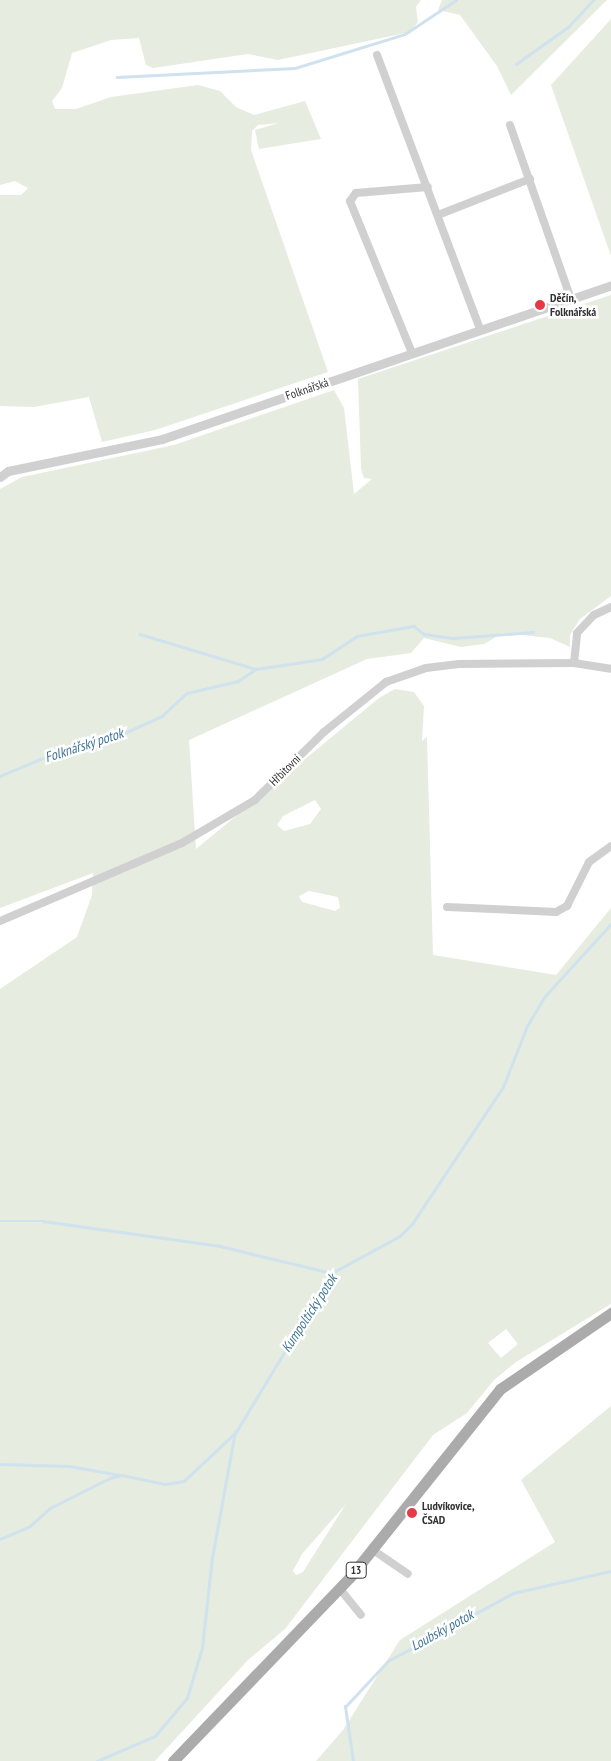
<!DOCTYPE html>
<html>
<head>
<meta charset="utf-8">
<style>
	body { margin:0 }
	#map { position:relative; width:611px; height:1761px; overflow:hidden; background:#fff; font-family:"PT Sans Narrow",sans-serif }
	div>[style] { position:absolute }
	.green>* { inset:0; background:#e6ecdf }
	.stream>* { height:2.5px; margin:-1.25px; padding:0 1.25px; transform-origin:1.25px; border-radius:1.25px; background:#cfe2ee }
	.minor>* { height:8px; margin:-4px; padding:0 4px; transform-origin:4px; border-radius:4px; background:#d0d0d0 }
	.tertiary>* { height:9px; margin:-4.5px; padding:0 4.5px; transform-origin:4.5px; border-radius:4.5px; background:#d0d0d0 }
	.primary>* { height:11px; margin:-5.5px; padding:0 5.5px; transform-origin:5.5px; border-radius:5.5px; background:#ababab }
	.dots>* { width:14px; height:14px; translate:-50% -50%; box-sizing:border-box; border:2px solid #fff; border-radius:50% }
	span { translate:-50% -50%; white-space:nowrap; text-align:center; line-height:1.15; -webkit-text-stroke:5px #fff; paint-order:stroke }
	.shield-label span { padding:1px 4px; background:#fff; border:1px solid; border-radius:4px; -webkit-text-stroke-width:0 }
	.shield-label { font-size:11px; color:#333; font-weight:700 }
	.poi-label { font-size:12px; color:#333; font-weight:700 }
	.left { translate:0 -50%; text-align:left }
	.street-label { font-size:12px; color:#333 }
	.water-label { font-size:14px; color:#3f7597; font-style:italic }
</style>
</head>
<body>
<div id="map">
	<div class="green">
		<div style="clip-path:polygon(0 0,421px 0,416px 7px,418px 22px,410px 32px,278px 60px,248px 54px,153px 68px,146px 65px,139px 38px,111px 40px,72px 53px,62px 88px,52px 101px,55px 109px,76px 109px,111px 97px,198px 85px,220px 91px,236px 107px,254px 115px,305px 101px,321px 139px,259px 149px,255px 130px,279px 123px,258px 125px,252px 131px,251px 150px,328px 372px,155px 430px,102px 442px,89px 397px,34px 407px,0 406px,0 195px,21px 195px,28px 188px,15px 181px,0 185px)"></div>
		<div style="clip-path:polygon(442px 0,607px 0,511px 95px,497px 66px,460px 15px,438px 10px)"></div>
		<div style="clip-path:polygon(611px 19px,611px 256px,551px 85px)"></div>
		<div style="clip-path:polygon(evenodd,611px 295px,611px 596px,580px 619px,570px 635px,570px 647px,550px 638px,503px 633px,484px 644px,461px 647px,424px 638px,411px 653px,367px 659px,189px 740px,196px 849px,379px 698px,395px 689px,414px 692px,424px 706px,422px 741px,427px 737px,433px 955px,556px 975px,611px 908px,611px 1304px,516px 1362px,494px 1380px,467px 1413px,433px 1435px,285px 1629px,248px 1660px,155px 1761px,0 1761px,0 989px,77px 937px,92px 895px,93px 873px,0 908px,0 489px,22px 477px,174px 445px,334px 390px,344px 408px,354px 494px,372px 479px,364px 478px,361px 469px,358px 379px,611px 295px,315px 800px,321px 809px,310px 824px,284px 831px,277px 825px,283px 816px,315px 800px,611px 295px,309px 891px,338px 897px,340px 908px,335px 911px,302px 902px,299px 896px,309px 891px,611px 295px,506px 1329px,518px 1344px,501px 1358px,488px 1343px,506px 1329px,611px 295px,346px 1504px,303px 1572px,296px 1575px,293px 1571px,302px 1554px,346px 1504px)"></div>
		<div style="clip-path:polygon(611px 1406px,611px 1761px,316px 1761px,343px 1730px,400px 1640px,555px 1542px,521px 1480px)"></div>
	</div>
	<div class="stream">
		<div style="left:516px;top:64px;width:64px;rotate:-35.4deg"></div>
		<div style="left:568px;top:27px;width:37px;rotate:-47deg"></div>
		<div style="left:117px;top:77px;width:178px;rotate:-2.9deg"></div>
		<div style="left:295px;top:68px;width:115px;rotate:-17.2deg"></div>
		<div style="left:405px;top:34px;width:61px;rotate:-33.7deg"></div>
		<div style="left:140px;top:634px;width:121px;rotate:16.8deg"></div>
		<div style="left:0;top:776px;width:54px;rotate:-22.8deg"></div>
		<div style="left:50px;top:755px;width:71px;rotate:-15.6deg"></div>
		<div style="left:118px;top:736px;width:48px;rotate:-24.4deg"></div>
		<div style="left:162px;top:716px;width:34px;rotate:-43deg"></div>
		<div style="left:187px;top:693px;width:52px;rotate:-13.2deg"></div>
		<div style="left:238px;top:681px;width:22px;rotate:-34deg"></div>
		<div style="left:256px;top:669px;width:67px;rotate:-8.6deg"></div>
		<div style="left:322px;top:659px;width:42px;rotate:-33.3deg"></div>
		<div style="left:357px;top:636px;width:58px;rotate:-10deg"></div>
		<div style="left:414px;top:626px;width:13px;rotate:39deg"></div>
		<div style="left:424px;top:634px;width:30px;rotate:8deg"></div>
		<div style="left:454px;top:638px;width:79px;rotate:-4.3deg"></div>
		<div style="left:0;top:1221px;width:43px"></div>
		<div style="left:43px;top:1221px;width:179px;rotate:8deg"></div>
		<div style="left:220px;top:1246px;width:115px;rotate:13.6deg"></div>
		<div style="left:0;top:1464px;width:69px;rotate:1.7deg"></div>
		<div style="left:69px;top:1466px;width:52px;rotate:10deg"></div>
		<div style="left:0;top:1539px;width:33px;rotate:-23deg"></div>
		<div style="left:30px;top:1526px;width:27px;rotate:-42deg"></div>
		<div style="left:50px;top:1508px;width:67px;rotate:-26.6deg"></div>
		<div style="left:110px;top:1478px;width:12px;rotate:-14deg"></div>
		<div style="left:122px;top:1475px;width:44px;rotate:11.8deg"></div>
		<div style="left:165px;top:1484px;width:19px;rotate:-9deg"></div>
		<div style="left:184px;top:1481px;width:71px;rotate:-43.3deg"></div>
		<div style="left:236px;top:1432px;width:186px;rotate:-58.9deg"></div>
		<div style="left:332px;top:1273px;width:77px;rotate:-28.6deg"></div>
		<div style="left:400px;top:1236px;width:17px;rotate:-45deg"></div>
		<div style="left:412px;top:1224px;width:164px;rotate:-56.4deg"></div>
		<div style="left:503px;top:1087px;width:66px;rotate:-68.5deg"></div>
		<div style="left:527px;top:1026px;width:35px;rotate:-59deg"></div>
		<div style="left:545px;top:996px;width:98px;rotate:-47.5deg"></div>
		<div style="left:97px;top:1761px;width:63px;rotate:-23.3deg"></div>
		<div style="left:155px;top:1736px;width:50px;rotate:-49.9deg"></div>
		<div style="left:187px;top:1698px;width:52px;rotate:-73.3deg"></div>
		<div style="left:202px;top:1648px;width:91px;rotate:-83.7deg"></div>
		<div style="left:212px;top:1558px;width:128px;rotate:-79.7deg"></div>
		<div style="left:353px;top:1761px;width:55px;rotate:-98.4deg"></div>
		<div style="left:345px;top:1707px;width:63px;rotate:-46.9deg"></div>
		<div style="left:388px;top:1661px;width:142px;rotate:-28.5deg"></div>
		<div style="left:513px;top:1593px;width:100px;rotate:-12.7deg"></div>
	</div>
	<div class="minor">
		<div style="left:377px;top:55px;width:293px;rotate:69.4deg"></div>
		<div style="left:510px;top:125px;width:184px;rotate:70.7deg"></div>
		<div style="left:438px;top:215px;width:99px;rotate:-21.4deg"></div>
		<div style="left:412px;top:353px;width:164px;rotate:-112.2deg"></div>
		<div style="left:350px;top:201px;width:10px;rotate:-53deg"></div>
		<div style="left:356px;top:193px;width:72px;rotate:-4.8deg"></div>
		<div style="left:574px;top:663px;width:30px;rotate:-84deg"></div>
		<div style="left:577px;top:633px;width:25px;rotate:-47deg"></div>
		<div style="left:594px;top:615px;width:19px;rotate:-25deg"></div>
		<div style="left:447px;top:907px;width:109px;rotate:2.6deg"></div>
		<div style="left:556px;top:912px;width:13px;rotate:-29deg"></div>
		<div style="left:567px;top:906px;width:49px;rotate:-63.4deg"></div>
		<div style="left:589px;top:862px;width:27px;rotate:-36deg"></div>
		<div style="left:0;top:921px;width:198px;rotate:-23.2deg"></div>
		<div style="left:182px;top:843px;width:85px;rotate:-30.5deg"></div>
		<div style="left:255px;top:800px;width:97px;rotate:-44.6deg"></div>
		<div style="left:324px;top:732px;width:80px;rotate:-38.9deg"></div>
		<div style="left:386px;top:682px;width:42px;rotate:-19.3deg"></div>
		<div style="left:426px;top:668px;width:33px;rotate:-7deg"></div>
		<div style="left:459px;top:664px;width:115px;rotate:-0.5deg"></div>
		<div style="left:574px;top:663px;width:37px;rotate:9deg"></div>
		<div style="left:373px;top:1550px;width:42px;rotate:34.4deg"></div>
		<div style="left:340px;top:1589px;width:33px;rotate:51deg"></div>
	</div>
	<div class="tertiary">
		<div style="left:0;top:477px;width:10px;rotate:-37deg"></div>
		<div style="left:8px;top:471px;width:157px;rotate:-11.7deg"></div>
		<div style="left:162px;top:439px;width:475px;rotate:-18.9deg"></div>
	</div>
	<div class="primary">
		<div style="left:173px;top:1761px;width:255px;rotate:-46.1deg"></div>
		<div style="left:350px;top:1577px;width:241px;rotate:-51.4deg"></div>
		<div style="left:500px;top:1389px;width:135px;rotate:-34.4deg"></div>
	</div>
	<div class="dots">
		<div style="left:540px;top:305px;background:#e63946"></div>
		<div style="left:412px;top:1513px;background:#e63946"></div>
	</div>
	<div class="shield-label">
		<span style="left:356px;top:1570px">13</span>
	</div>
	<div class="poi-label">
		<span class="left" style="left:550px;top:305px">Děčín,<br>Folknářská</span>
		<span class="left" style="left:422px;top:1513px">Ludvíkovice,<br>ČSAD</span>
	</div>
	<div class="street-label">
		<span style="left:307px;top:389px;rotate:-19deg">Folknářská</span>
		<span style="left:285px;top:770px;rotate:-45deg">Hřbitovní</span>
	</div>
	<div class="water-label">
		<span style="left:84px;top:745px;rotate:-18deg">Folknářský potok</span>
		<span style="left:309px;top:1313px;rotate:-57deg">Kumpoltický potok</span>
		<span style="left:442px;top:1630px;rotate:-29deg">Loubský potok</span>
	</div>
</div>
</body>
</html>
